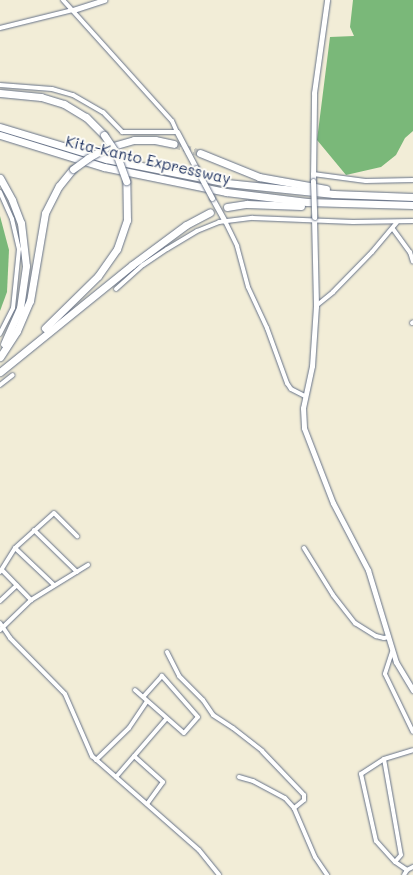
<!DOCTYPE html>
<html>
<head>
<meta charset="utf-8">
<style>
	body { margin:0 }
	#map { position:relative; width:413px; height:875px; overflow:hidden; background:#f2edd7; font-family:Mali,sans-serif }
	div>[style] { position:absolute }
	.forest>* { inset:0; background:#7ab879 }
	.motorway-tunnel>* { height:7px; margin-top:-3.5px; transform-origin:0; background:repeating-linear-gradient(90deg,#c7c7bf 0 7px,transparent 0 10.5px) }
	.roads { filter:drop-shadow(0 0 1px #667288) drop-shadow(0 0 1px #667288) }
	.minor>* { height:4px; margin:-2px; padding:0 2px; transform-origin:2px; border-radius:2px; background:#fff }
	.tertiary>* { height:5px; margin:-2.5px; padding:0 2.5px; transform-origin:2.5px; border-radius:2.5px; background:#fff }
	.motorway>* { height:7px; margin:-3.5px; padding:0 3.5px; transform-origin:3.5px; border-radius:3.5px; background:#fff }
	.bridges { filter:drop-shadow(0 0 1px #667288) drop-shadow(0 0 1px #667288) }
	.tertiary-bridge>* { height:5px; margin:-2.5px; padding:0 2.5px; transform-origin:2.5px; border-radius:2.5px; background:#fff }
	.motorway-bridge>* { height:7px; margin:-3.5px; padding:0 3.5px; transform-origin:3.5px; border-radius:3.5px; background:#fff }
	span { translate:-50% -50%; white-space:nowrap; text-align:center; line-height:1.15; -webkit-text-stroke:4px #fdfcf7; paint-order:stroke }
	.street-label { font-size:15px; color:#1b2f5e }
</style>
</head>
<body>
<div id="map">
	<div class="forest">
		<div style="clip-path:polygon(353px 0,413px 0,413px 131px,405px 138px,396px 155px,381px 167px,346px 175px,317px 140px,330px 37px,354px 36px,350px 27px)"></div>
		<div style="clip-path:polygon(0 216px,9px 250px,7px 292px,0 311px)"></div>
	</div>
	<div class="motorway-tunnel">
		<div style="left:174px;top:144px;width:28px;rotate:19deg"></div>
	</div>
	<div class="roads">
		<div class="minor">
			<div style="left:0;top:28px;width:75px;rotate:-13.9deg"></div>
			<div style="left:0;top:85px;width:52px;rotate:4.4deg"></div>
			<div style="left:52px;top:89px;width:22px;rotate:16deg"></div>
			<div style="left:73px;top:95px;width:34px;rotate:30deg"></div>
			<div style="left:103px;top:112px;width:28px;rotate:46deg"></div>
			<div style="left:122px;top:132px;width:55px"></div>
			<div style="left:177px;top:132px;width:12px;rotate:-114deg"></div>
			<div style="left:172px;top:121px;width:163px;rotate:-132deg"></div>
			<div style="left:313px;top:174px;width:53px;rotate:7.5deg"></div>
			<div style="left:366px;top:181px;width:47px;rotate:-1.2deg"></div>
			<div style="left:0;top:192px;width:30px;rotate:66deg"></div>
			<div style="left:12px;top:219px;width:31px;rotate:77deg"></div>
			<div style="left:19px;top:249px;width:59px;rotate:95.8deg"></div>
			<div style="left:13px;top:308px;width:29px;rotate:117deg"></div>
			<div style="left:225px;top:221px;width:28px;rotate:64deg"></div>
			<div style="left:237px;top:246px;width:42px;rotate:75deg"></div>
			<div style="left:248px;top:287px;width:45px;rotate:65.1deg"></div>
			<div style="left:267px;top:328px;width:59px;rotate:70deg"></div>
			<div style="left:287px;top:383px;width:7px;rotate:56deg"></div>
			<div style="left:291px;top:389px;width:16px;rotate:27deg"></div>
			<div style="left:393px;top:229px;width:29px;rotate:54deg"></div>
			<div style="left:410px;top:252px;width:10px;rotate:73deg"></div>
			<div style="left:116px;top:289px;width:36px;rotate:-42deg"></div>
			<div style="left:143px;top:265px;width:29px;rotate:-34deg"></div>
			<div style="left:167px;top:249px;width:35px;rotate:-31deg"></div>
			<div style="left:197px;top:231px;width:24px;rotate:-22deg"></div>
			<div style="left:219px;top:222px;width:34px;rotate:-7deg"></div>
			<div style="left:253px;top:218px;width:100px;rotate:2.3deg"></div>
			<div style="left:353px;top:222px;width:60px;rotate:-1deg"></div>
			<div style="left:316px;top:306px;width:22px;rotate:-39deg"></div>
			<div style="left:333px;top:292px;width:56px;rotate:-45.7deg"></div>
			<div style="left:372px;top:252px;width:39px;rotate:-50deg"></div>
			<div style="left:412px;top:323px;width:1px;rotate:-45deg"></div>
			<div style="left:0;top:385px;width:16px;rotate:-38deg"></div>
			<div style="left:34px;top:530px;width:60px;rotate:44.3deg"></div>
			<div style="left:15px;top:548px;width:54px;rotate:43.5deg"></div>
			<div style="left:304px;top:548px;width:55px;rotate:58.3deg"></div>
			<div style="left:333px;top:595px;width:36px;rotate:52deg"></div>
			<div style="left:355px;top:623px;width:25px;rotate:32deg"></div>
			<div style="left:376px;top:636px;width:8px;rotate:14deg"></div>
			<div style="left:384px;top:638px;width:5px;rotate:-11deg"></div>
			<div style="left:2px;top:570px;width:42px;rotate:46deg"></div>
			<div style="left:0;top:572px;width:28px;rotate:-58deg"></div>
			<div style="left:15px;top:548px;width:52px;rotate:-41.9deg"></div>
			<div style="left:54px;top:513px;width:33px;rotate:45deg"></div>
			<div style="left:0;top:601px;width:23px;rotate:-43deg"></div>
			<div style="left:0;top:623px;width:18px;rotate:56deg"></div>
			<div style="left:10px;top:638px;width:78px;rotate:45.5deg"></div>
			<div style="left:65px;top:694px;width:68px;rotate:66.5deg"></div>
			<div style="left:92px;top:756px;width:142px;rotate:41.3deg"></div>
			<div style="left:199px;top:850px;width:32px;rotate:51deg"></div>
			<div style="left:0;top:630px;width:43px;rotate:-44.1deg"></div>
			<div style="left:31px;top:600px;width:67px;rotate:-31.6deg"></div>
			<div style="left:167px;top:652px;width:27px;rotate:63deg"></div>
			<div style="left:179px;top:676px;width:34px;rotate:45deg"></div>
			<div style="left:203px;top:700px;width:18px;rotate:56deg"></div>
			<div style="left:213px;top:715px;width:24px;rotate:33deg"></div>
			<div style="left:233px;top:728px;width:37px;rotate:38deg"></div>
			<div style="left:262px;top:751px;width:61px;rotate:46.3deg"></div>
			<div style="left:304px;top:795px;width:5px;rotate:90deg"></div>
			<div style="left:304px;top:800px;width:13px;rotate:141deg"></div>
			<div style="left:392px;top:652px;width:23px;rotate:108deg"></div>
			<div style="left:385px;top:674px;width:64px;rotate:64.2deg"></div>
			<div style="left:135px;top:690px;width:65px;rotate:41.3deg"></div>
			<div style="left:184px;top:733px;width:21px;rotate:-49deg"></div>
			<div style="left:198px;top:717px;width:55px;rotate:-131.3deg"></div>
			<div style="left:162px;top:676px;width:28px;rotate:132deg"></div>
			<div style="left:134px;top:756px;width:39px;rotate:42deg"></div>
			<div style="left:163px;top:782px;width:27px;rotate:126deg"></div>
			<div style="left:384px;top:759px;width:97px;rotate:80deg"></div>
			<div style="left:401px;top:855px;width:9px;rotate:131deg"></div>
			<div style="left:96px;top:760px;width:46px;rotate:-44.1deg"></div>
			<div style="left:129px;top:728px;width:32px;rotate:-56deg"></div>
			<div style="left:116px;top:777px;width:77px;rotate:-49.2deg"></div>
			<div style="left:239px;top:777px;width:15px;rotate:16deg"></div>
			<div style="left:253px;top:781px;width:36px;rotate:28deg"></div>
			<div style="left:285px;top:798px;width:13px;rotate:48deg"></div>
			<div style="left:294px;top:808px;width:53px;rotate:66.8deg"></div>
			<div style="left:315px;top:857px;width:22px;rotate:56deg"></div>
			<div style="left:407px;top:870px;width:14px;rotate:-146deg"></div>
			<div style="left:395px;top:862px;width:28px;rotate:-132deg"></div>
			<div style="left:376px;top:841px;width:69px;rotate:-102.6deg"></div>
			<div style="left:361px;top:774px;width:27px;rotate:-33deg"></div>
			<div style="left:384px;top:759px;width:30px;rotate:-17deg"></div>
			<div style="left:404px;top:875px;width:6px;rotate:-59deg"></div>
			<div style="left:407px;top:870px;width:7px;rotate:-27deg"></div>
		</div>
		<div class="tertiary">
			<div style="left:73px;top:10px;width:33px;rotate:-18deg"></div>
			<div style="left:177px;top:132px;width:41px;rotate:62.2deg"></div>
			<div style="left:313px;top:181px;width:88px;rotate:-89.3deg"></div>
			<div style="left:314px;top:93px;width:94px;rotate:-82deg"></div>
			<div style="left:212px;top:198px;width:26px;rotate:61deg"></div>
			<div style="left:314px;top:217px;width:89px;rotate:88.7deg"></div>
			<div style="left:316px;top:306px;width:60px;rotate:93.8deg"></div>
			<div style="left:312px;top:366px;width:43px;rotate:102.1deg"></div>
			<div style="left:303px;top:408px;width:20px;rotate:87deg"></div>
			<div style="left:304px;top:428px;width:80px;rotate:68.9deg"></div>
			<div style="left:333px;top:503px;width:76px;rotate:62.4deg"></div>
			<div style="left:368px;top:570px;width:96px;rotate:73.1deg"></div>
			<div style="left:396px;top:662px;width:33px;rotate:59deg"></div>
		</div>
		<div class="motorway">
			<div style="left:0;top:93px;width:41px;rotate:5.6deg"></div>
			<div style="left:41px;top:97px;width:24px;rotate:17deg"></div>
			<div style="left:64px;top:104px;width:26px;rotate:31deg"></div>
			<div style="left:86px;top:117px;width:25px;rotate:45deg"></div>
			<div style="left:0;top:127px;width:111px;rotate:16.8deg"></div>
			<div style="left:106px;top:159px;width:123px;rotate:11.2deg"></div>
			<div style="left:227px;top:183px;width:107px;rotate:5.9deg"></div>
			<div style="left:333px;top:194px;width:80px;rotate:2.1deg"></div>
			<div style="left:0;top:135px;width:109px;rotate:17.1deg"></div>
			<div style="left:104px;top:167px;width:125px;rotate:11.6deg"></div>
			<div style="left:226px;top:192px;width:82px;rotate:7deg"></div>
			<div style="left:307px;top:202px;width:106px;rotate:1.6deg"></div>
			<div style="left:106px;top:148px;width:29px;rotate:-16deg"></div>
			<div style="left:134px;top:140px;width:21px"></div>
			<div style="left:155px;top:140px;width:19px;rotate:12deg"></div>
			<div style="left:200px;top:153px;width:64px;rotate:22.1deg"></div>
			<div style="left:259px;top:177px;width:68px;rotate:10.2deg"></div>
			<div style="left:0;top:178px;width:25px;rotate:61deg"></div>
			<div style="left:12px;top:200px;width:25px;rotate:69deg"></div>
			<div style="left:21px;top:223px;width:43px;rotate:83.4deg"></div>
			<div style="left:26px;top:266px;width:42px;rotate:98.1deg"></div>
			<div style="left:20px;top:308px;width:39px;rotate:114deg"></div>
			<div style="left:227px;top:207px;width:20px;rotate:-9deg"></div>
			<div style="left:247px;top:204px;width:54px;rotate:2.1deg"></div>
			<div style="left:45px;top:328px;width:74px;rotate:-44.5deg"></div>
			<div style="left:98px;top:276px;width:33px;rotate:-55deg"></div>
			<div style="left:117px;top:249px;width:31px;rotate:-71deg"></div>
			<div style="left:127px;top:220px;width:39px;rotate:-91deg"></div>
			<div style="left:0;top:357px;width:31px;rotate:-57deg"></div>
			<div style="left:17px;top:331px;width:33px;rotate:-67deg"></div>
			<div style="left:30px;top:301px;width:89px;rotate:-80.3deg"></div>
			<div style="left:45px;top:213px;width:30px;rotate:-63deg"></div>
			<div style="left:59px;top:186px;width:22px;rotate:-51deg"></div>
			<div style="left:0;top:372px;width:170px;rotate:-39deg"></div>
			<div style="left:132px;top:265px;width:67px;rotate:-36.5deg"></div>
			<div style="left:186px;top:225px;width:27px;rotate:-28deg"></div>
		</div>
	</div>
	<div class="bridges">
		<div class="tertiary-bridge">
			<div style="left:196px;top:168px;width:34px;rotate:62deg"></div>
			<div style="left:313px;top:181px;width:36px;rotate:88deg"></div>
		</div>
		<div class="motorway-bridge">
			<div style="left:104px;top:135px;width:22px;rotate:56deg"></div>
			<div style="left:116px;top:153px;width:30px;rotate:70deg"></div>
			<div style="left:73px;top:169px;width:19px;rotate:-36deg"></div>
			<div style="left:88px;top:158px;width:20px;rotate:-30deg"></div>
		</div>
	</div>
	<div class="street-label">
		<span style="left:148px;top:160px;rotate:13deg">Kita-Kanto Expressway</span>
	</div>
</div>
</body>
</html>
